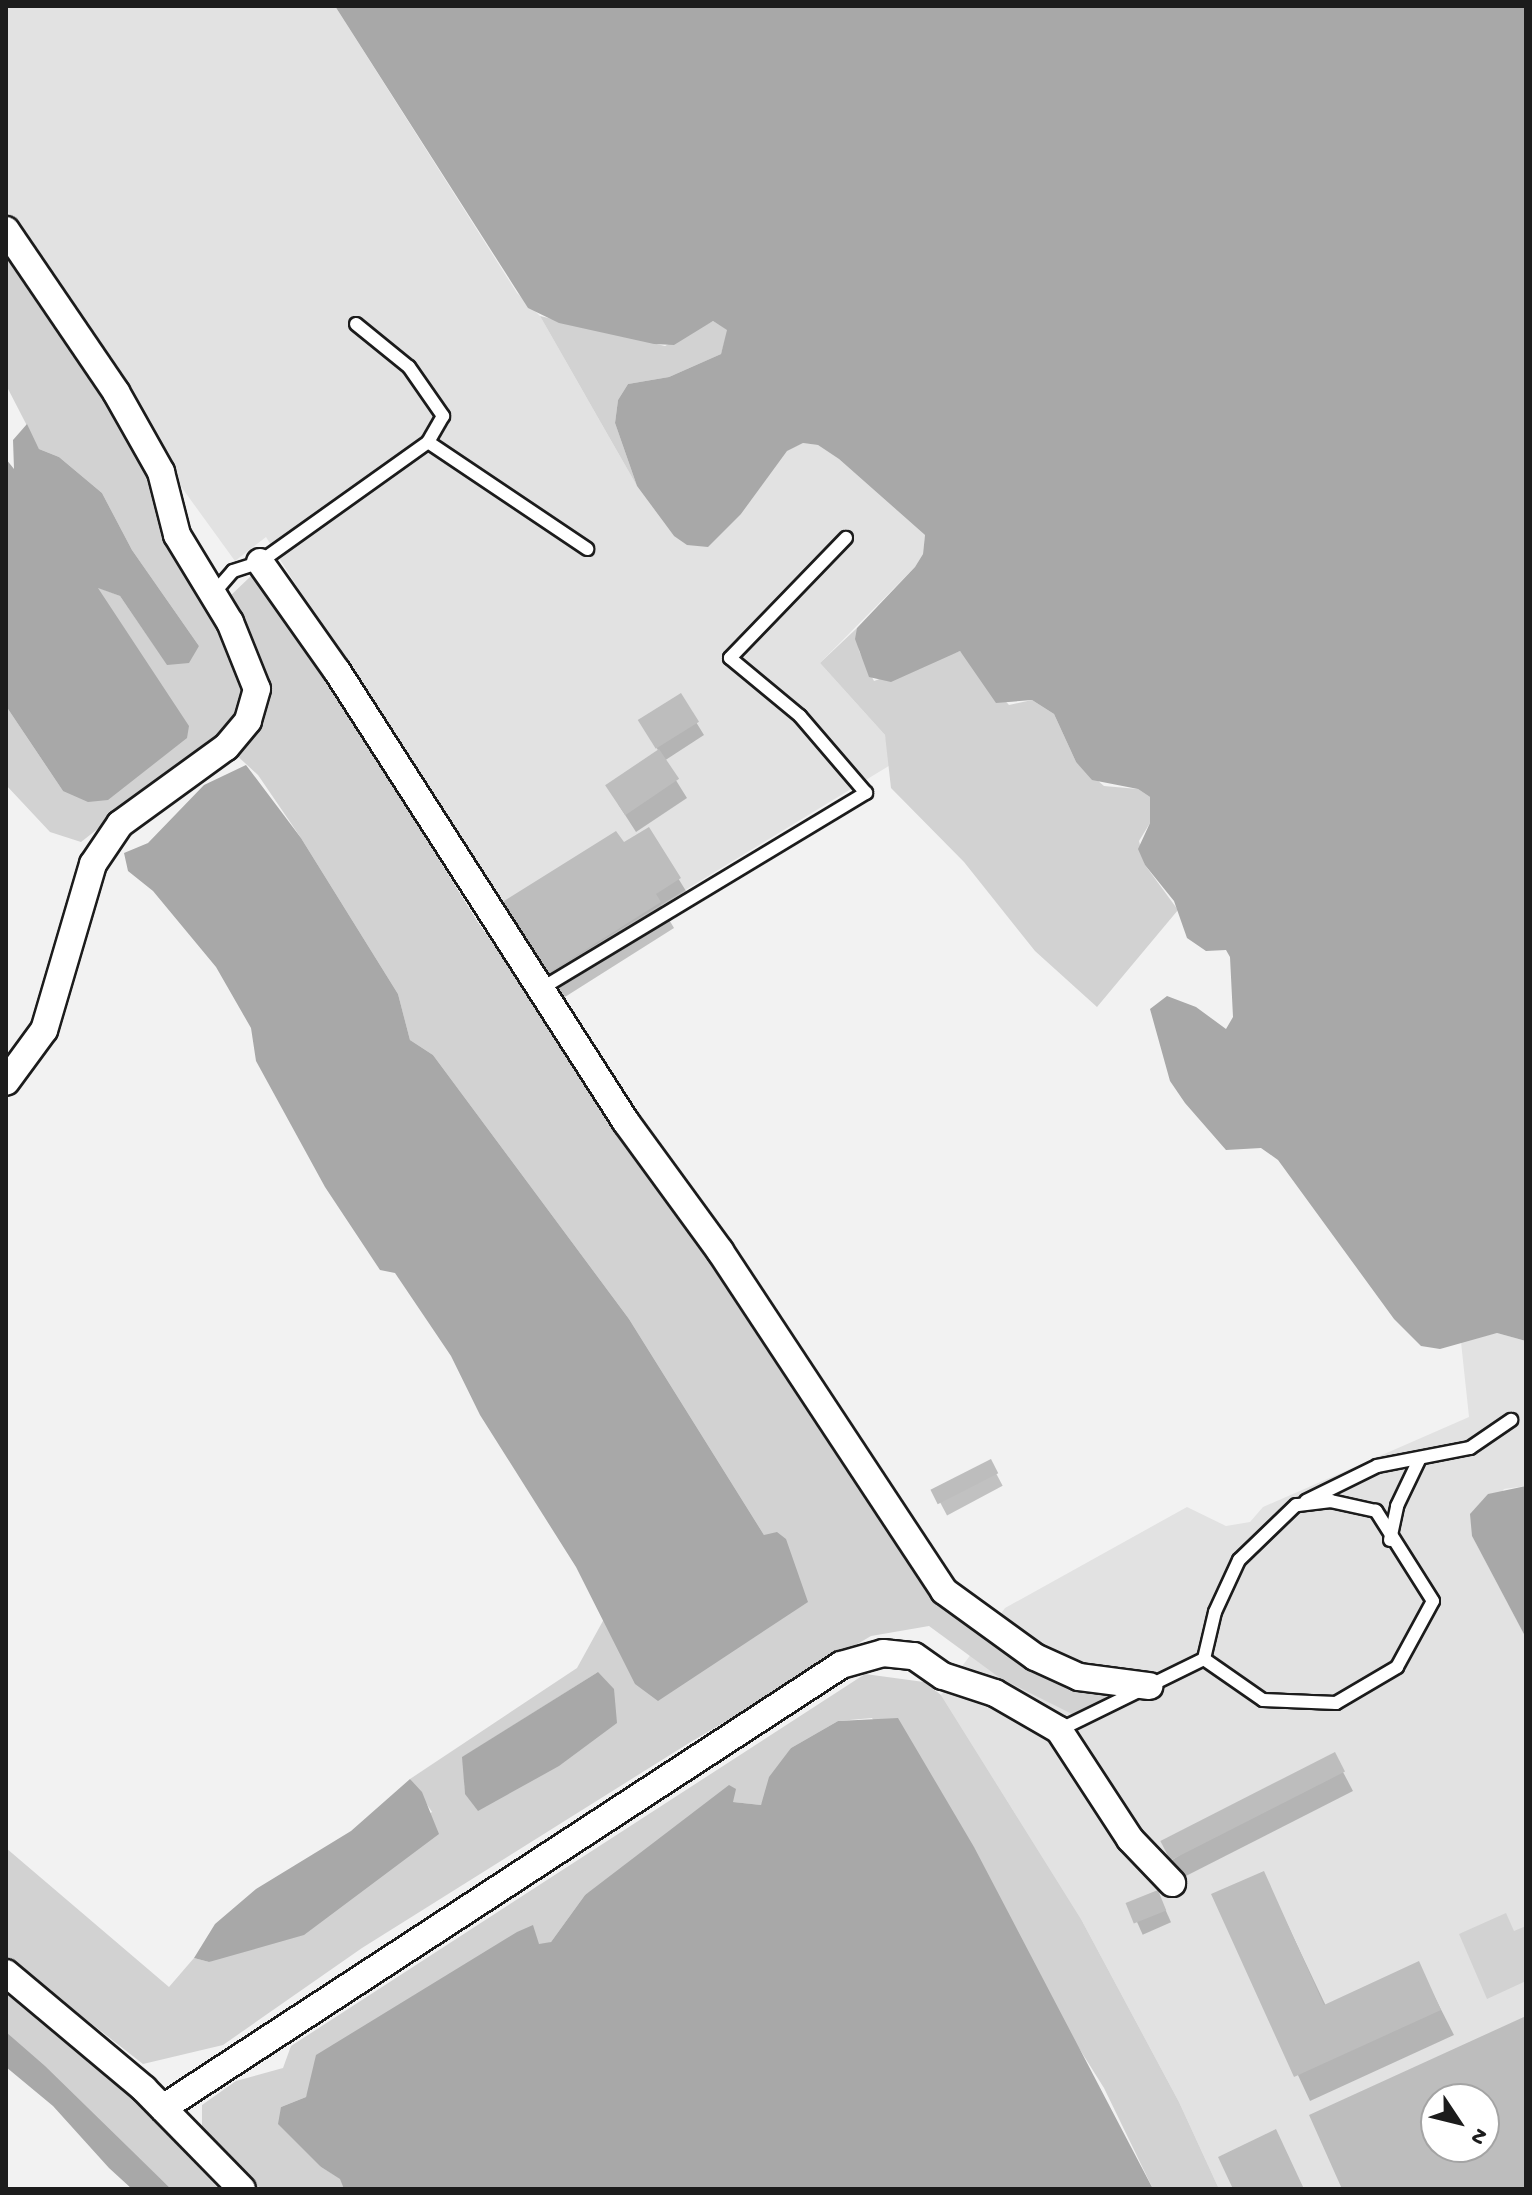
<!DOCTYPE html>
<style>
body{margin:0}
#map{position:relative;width:1532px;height:2195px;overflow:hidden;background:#f2f2f2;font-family:"Gochi Hand",sans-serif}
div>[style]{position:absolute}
.built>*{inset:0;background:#e2e2e2}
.green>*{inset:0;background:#d2d2d2}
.water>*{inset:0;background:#a8a8a8}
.shadow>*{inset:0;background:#0003;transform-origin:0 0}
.building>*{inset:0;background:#bdbdbd;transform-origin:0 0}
.roads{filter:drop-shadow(2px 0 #1c1c1c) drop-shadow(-2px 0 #1c1c1c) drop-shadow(0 2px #1c1c1c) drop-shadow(0 -2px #1c1c1c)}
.service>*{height:12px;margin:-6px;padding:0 6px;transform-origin:6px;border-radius:6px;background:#fff}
.minor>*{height:26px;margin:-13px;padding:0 13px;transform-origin:13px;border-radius:13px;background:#fff}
span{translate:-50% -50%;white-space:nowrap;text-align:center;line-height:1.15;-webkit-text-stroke:6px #fff;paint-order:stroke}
.frame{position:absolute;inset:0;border:8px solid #1c1c1c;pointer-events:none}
.north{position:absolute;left:1420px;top:2083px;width:80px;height:80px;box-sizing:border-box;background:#fff;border:2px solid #a4a4a4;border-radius:50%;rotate:125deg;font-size:22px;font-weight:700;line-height:32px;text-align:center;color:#1c1c1c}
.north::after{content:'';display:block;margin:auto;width:28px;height:36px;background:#1c1c1c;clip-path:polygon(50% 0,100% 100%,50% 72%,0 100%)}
</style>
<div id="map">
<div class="built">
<div style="clip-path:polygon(6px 6px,335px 6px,517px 293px,540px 316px,637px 486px,674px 536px,741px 514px,787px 450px,803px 443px,818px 445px,839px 459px,925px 535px,923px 554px,915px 567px,820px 663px,885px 735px,892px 764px,541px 978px,266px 537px,235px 561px,177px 481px,105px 357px,6px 209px)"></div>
<div style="clip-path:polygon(evenodd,1497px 1333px,1526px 1341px,1526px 1486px,1504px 1489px,1472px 1536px,1526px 1638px,1526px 2189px,1219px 2189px,1179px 2102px,1081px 1919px,941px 1695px,1005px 1608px,1187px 1507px,1226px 1526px,1250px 1522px,1263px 1507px,1469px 1417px,1461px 1342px,1497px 1333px,1436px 2099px,1484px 2099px,1484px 2147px,1436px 2147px,1436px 2099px)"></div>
</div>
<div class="green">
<div style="clip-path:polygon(6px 245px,136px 445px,161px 491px,166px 543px,230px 648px,246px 697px,234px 722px,81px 842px,50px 832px,6px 785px,6px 706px,63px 791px,97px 587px,120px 596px,167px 664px,199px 646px,132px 550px,102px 493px,59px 457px,39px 449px,6px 385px)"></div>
<div style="clip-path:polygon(540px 316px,665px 346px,713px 321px,728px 330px,721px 354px,669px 377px,628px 384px,618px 400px,615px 423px,637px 486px)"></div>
<div style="clip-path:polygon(evenodd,251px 576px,300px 635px,477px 921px,679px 1208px,926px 1582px,1008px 1647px,1087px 1692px,1122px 1688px,1128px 1693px,1072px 1714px,1000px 1678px,929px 1626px,871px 1636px,689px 1743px,362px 1948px,223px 2045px,143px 2064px,6px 1957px,6px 1848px,169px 1987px,194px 1958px,209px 1962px,432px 1812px,410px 1779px,577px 1668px,604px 1619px,619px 1649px,764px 1535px,629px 1319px,433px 1055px,410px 1040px,398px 994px,301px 838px,258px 775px,233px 752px,265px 713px,264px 673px,228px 598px,251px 576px,598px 1672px,465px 1794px,463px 1757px,598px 1672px)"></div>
<div style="clip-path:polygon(857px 628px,859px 651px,874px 681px,960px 651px,1009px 705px,1032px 700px,1054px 714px,1076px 762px,1104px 786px,1138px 789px,1150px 797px,1150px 823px,1139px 841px,1145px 865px,1178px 910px,1097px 1007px,1035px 951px,964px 862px,891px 788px,885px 735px,820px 663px)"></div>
<div style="clip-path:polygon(865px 1674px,924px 1682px,941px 1695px,1081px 1919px,1179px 2102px,1219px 2189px,1153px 2189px,1104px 2088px,872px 1718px,838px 1721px,791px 1748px,761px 1805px,733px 1802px,585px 1895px,551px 1942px,317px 2068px,306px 2097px,281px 2107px,321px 2167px,341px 2179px,344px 2189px,261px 2189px,202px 2128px,202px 2105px,236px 2081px,283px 2068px,291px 2046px)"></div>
<div style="clip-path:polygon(1506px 1913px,1514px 1931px,1526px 1926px,1526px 1981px,1487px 1999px,1459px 1934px)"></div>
<div style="clip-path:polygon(6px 1990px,108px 2073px,219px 2189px,171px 2189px,6px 2032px)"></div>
</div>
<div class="water">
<div style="clip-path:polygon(335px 6px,1526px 6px,1526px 1341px,1497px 1333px,1440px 1349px,1421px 1346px,1394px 1319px,1278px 1160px,1261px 1148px,1226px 1150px,1185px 1103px,1170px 1081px,1150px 1009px,1167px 996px,1196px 1007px,1226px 1029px,1233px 1017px,1230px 957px,1226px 950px,1206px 951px,1187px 938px,1174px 901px,1145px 865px,1138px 849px,1150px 823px,1150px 797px,1138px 789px,1092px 780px,1076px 762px,1054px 714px,1032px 700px,996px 703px,960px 651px,891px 682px,869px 677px,855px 639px,857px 628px,915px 567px,923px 554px,925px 535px,839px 459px,818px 445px,803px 443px,787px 451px,741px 514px,708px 547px,687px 545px,674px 536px,637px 486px,615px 423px,618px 400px,628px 384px,669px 377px,721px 354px,727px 330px,713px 321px,674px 345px,654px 344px,559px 323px,528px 308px)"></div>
<div style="clip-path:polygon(27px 424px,39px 449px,59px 457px,102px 493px,132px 550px,199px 646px,189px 663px,167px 665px,120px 596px,98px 588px,189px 726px,187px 738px,108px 800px,88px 802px,63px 791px,6px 706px,6px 459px,14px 469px,13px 440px)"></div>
<div style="clip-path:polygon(246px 765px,301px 838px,398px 994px,410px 1040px,433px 1055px,629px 1319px,764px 1535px,777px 1532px,786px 1539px,808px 1602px,658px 1701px,635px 1684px,576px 1567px,480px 1415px,451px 1356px,395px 1273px,380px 1270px,325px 1187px,256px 1061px,251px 1028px,216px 967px,153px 891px,128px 871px,124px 853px,148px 843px,204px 785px)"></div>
<div style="clip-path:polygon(1526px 1486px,1526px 1638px,1472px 1536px,1470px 1514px,1488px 1494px)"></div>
<div style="clip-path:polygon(598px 1672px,614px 1689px,617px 1723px,559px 1766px,478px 1811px,465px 1794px,462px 1757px)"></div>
<div style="clip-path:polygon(898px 1718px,974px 1847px,1153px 2189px,344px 2189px,340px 2179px,321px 2167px,278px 2124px,281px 2107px,306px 2097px,316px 2055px,517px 1932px,533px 1925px,539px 1944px,551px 1942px,585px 1895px,729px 1785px,736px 1789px,733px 1802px,761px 1805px,769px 1777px,791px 1748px,838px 1721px)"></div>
<div style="clip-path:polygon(410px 1779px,422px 1792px,439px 1834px,304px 1935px,209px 1962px,194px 1958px,215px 1924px,256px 1889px,351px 1831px)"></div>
<div style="clip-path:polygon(6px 2032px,45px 2066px,171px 2189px,132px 2189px,109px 2168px,53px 2106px,6px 2067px)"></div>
</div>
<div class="shadow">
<div style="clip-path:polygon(680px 696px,704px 735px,664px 761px,687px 798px,636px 832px,618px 804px,659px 752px,641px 721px)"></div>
<div style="clip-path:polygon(648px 829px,686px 891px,661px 906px,674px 928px,557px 1002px,513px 932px,628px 853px)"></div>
<div style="left:990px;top:1462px;width:27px;height:63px;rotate:62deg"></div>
<div style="clip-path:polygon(1334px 1755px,1353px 1791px,1182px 1878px,1172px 1860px)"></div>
<div style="clip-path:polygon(1263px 1873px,1326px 2006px,1418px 1964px,1454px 2035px,1310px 2101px,1214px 1895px)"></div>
<div style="left:1158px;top:1893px;width:32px;height:31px;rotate:66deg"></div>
</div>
<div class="building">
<div style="left:681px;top:693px;width:34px;height:51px;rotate:58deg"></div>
<div style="left:659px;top:749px;width:36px;height:65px;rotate:56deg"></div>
<div style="clip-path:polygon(649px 827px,681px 878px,656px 894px,661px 902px,541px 978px,496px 906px,616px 831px,624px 842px)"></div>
<div style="left:991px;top:1459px;width:16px;height:68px;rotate:63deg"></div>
<div style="left:1335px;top:1752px;width:22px;height:196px;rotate:63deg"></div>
<div style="clip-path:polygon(1264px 1871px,1324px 2005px,1419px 1961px,1441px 2010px,1294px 2077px,1211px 1894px)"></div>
<div style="left:1158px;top:1890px;width:22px;height:35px;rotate:68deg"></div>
<div style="clip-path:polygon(evenodd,1526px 2016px,1526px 2189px,1342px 2189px,1309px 2115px,1526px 2016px,1436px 2099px,1484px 2099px,1484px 2147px,1436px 2147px,1436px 2099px)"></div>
<div style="clip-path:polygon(1276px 2129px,1304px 2189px,1233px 2189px,1218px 2157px)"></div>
</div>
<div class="roads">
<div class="service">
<div style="left:356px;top:324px;width:68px;rotate:39.1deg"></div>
<div style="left:409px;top:367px;width:60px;rotate:55.2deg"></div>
<div style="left:443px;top:416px;width:30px;rotate:120deg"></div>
<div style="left:213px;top:594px;width:30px;rotate:-49deg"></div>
<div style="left:233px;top:571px;width:28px;rotate:-18deg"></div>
<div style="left:260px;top:562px;width:206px;rotate:-35.5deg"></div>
<div style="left:428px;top:442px;width:192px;rotate:33.9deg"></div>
<div style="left:539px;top:990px;width:382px;rotate:-31.1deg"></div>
<div style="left:866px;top:793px;width:101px;rotate:-130.6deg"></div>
<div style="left:800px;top:716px;width:91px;rotate:-140.4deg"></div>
<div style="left:730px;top:658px;width:167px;rotate:-46deg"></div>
<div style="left:1306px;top:1501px;width:79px;rotate:-26.2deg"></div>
<div style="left:1377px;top:1466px;width:95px;rotate:-11deg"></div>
<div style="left:1470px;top:1448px;width:50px;rotate:-34.3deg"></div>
<div style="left:1390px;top:1540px;width:35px;rotate:-78deg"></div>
<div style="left:1397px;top:1506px;width:53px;rotate:-64.4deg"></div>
<div style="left:1059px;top:1730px;width:161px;rotate:-26.1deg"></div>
<div style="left:1204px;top:1659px;width:72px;rotate:34.8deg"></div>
<div style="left:1263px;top:1700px;width:73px;rotate:2.4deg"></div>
<div style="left:1336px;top:1703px;width:71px;rotate:-30.5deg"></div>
<div style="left:1397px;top:1667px;width:75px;rotate:-61.4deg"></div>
<div style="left:1433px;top:1601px;width:107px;rotate:-122.3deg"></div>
<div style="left:1376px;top:1511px;width:46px;rotate:-167.5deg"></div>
<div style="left:1331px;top:1501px;width:35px;rotate:173deg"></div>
<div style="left:1296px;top:1505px;width:79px;rotate:136deg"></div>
<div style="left:1239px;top:1560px;width:57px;rotate:114.8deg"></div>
<div style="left:1215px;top:1612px;width:48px;rotate:103.2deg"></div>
</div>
<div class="minor">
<div style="left:6px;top:230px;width:196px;rotate:55.8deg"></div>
<div style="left:116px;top:392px;width:92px;rotate:60.6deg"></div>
<div style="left:161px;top:472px;width:65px;rotate:75.7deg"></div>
<div style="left:177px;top:535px;width:102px;rotate:58.7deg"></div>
<div style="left:230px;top:622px;width:72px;rotate:68.1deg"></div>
<div style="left:257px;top:689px;width:33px;rotate:106deg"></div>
<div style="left:248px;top:721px;width:34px;rotate:130deg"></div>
<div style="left:226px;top:747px;width:131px;rotate:144deg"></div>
<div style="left:120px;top:824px;width:48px;rotate:124deg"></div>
<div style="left:93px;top:864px;width:173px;rotate:106.4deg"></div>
<div style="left:44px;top:1030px;width:64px;rotate:126.2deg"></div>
<div style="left:260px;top:562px;width:133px;rotate:54.8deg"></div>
<div style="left:337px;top:671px;width:536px;rotate:57.35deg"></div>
<div style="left:626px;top:1122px;width:160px;rotate:53.9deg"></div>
<div style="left:720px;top:1251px;width:407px;rotate:56.6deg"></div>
<div style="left:944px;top:1591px;width:112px;rotate:36deg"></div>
<div style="left:1035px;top:1657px;width:48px;rotate:24.4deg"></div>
<div style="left:1079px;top:1677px;width:71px;rotate:7.3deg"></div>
<div style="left:6px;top:1973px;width:180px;rotate:40deg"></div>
<div style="left:144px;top:2089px;width:140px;rotate:45.6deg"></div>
<div style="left:163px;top:2108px;width:810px;rotate:-33.16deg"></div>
<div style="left:841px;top:1665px;width:44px;rotate:-15.9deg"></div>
<div style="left:883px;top:1653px;width:31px;rotate:6deg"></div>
<div style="left:914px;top:1656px;width:35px;rotate:35deg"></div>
<div style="left:943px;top:1676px;width:55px;rotate:18.1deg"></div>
<div style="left:995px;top:1693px;width:74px;rotate:30deg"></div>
<div style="left:1059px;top:1730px;width:130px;rotate:56.9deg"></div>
<div style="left:1130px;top:1839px;width:61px;rotate:46.3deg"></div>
</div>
</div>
<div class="frame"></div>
<div class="north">N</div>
</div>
